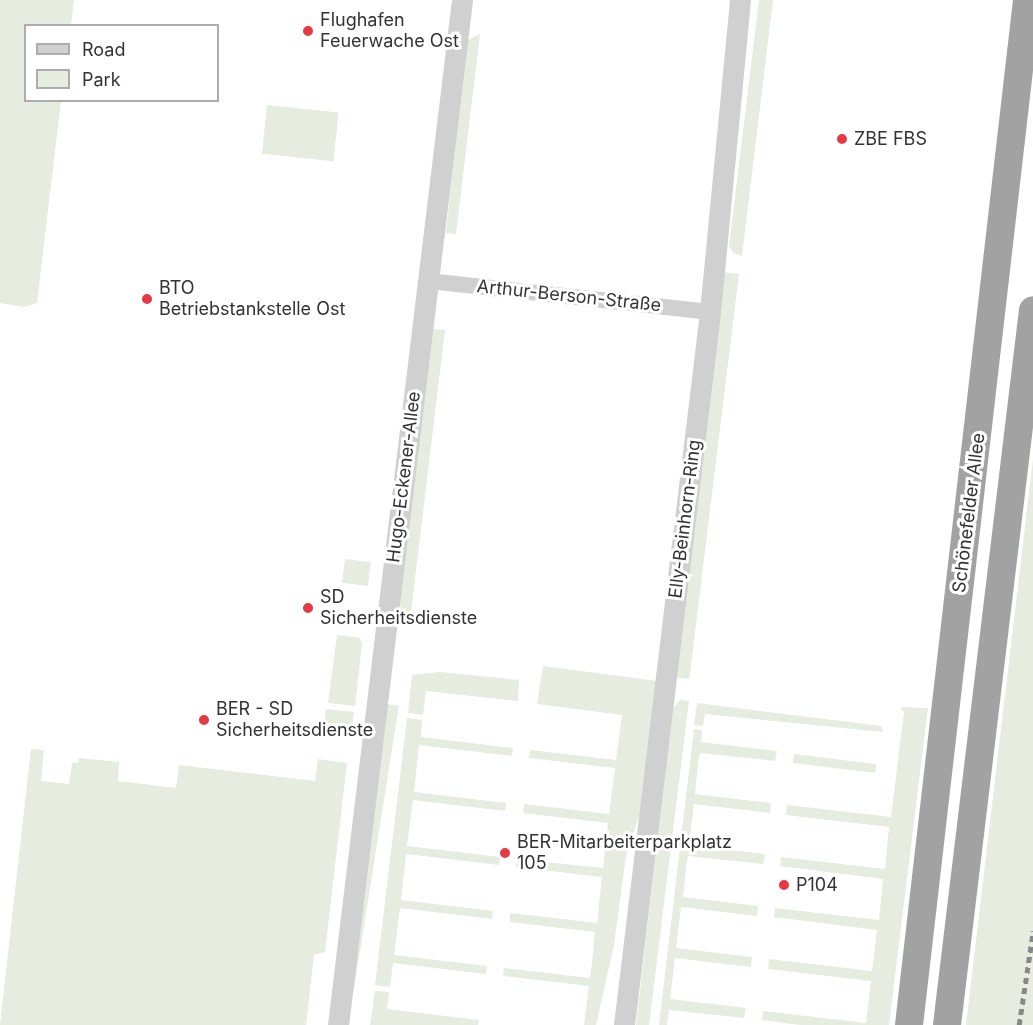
<!DOCTYPE html>
<meta charset="utf-8">
<style>
body{margin:0}
#map{position:relative;width:1033px;height:1025px;overflow:hidden;background:#fff;font-family:Inter,sans-serif}
div>[style]{position:absolute}
.green>*{inset:0;background:#e6ecdf;transform-origin:0 0}
.minor>*{height:16px;margin:-8px;padding:0 8px;transform-origin:8px;border-radius:8px;background:#d0d0d0}
.tertiary>*{height:21px;margin:-10.5px;padding:0 10.5px;transform-origin:10.5px;border-radius:10.5px;background:#d0d0d0}
.trunk>*{height:28px;margin:-14px;padding:0 14px;transform-origin:14px;border-radius:14px;background:#a2a2a2}
.rail>*{height:4.5px;margin-top:-2.25px;transform-origin:0;background:repeating-linear-gradient(90deg,#888 0 6px,transparent 0 10.5px)}
.dots>*{width:16px;height:16px;translate:-50% -50%;box-sizing:border-box;border:3px solid #fff;border-radius:50%}
span{translate:-50% -50%;white-space:nowrap;text-align:center;line-height:1.15;-webkit-text-stroke:6px #fff;paint-order:stroke}
.poi-label{font-size:18px;color:#333}
.left{translate:0 -50%;text-align:left}
.street-label{font-size:18px;color:#333}
.legend{position:absolute;left:24px;top:24px;width:195px;height:78px;box-sizing:border-box;background:#fff;border:2px solid #adadad;margin:0;padding:8px 10px;list-style:none;font-size:18px;color:#333}
.legend li{display:flex;align-items:center;gap:12px;height:30px}
.legend b{width:30px;border:2px solid #adadad}
</style>
<div id="map">
<div class="green">
<div style="clip-path:polygon(0 0,74px 0,71px 25px,26px 26px,26px 100px,61px 101px,37px 303px,24px 307px,0 303px)"></div>
<div style="clip-path:polygon(759px 0,773px 0,742px 256px,733px 253px,729px 246px)"></div>
<div style="clip-path:polygon(480px 34px,456px 234px,446px 233px,466px 41px)"></div>
<div style="left:267px;top:105px;width:72px;height:49px;rotate:6deg"></div>
<div style="left:739px;top:274px;width:408px;height:19px;rotate:97deg"></div>
<div style="clip-path:polygon(432px 329px,445px 330px,411px 612px,401px 610px,399px 603px)"></div>
<div style="clip-path:polygon(1033px 459px,1033px 1025px,966px 1025px)"></div>
<div style="left:345px;top:559px;width:26px;height:24px;rotate:7deg"></div>
<div style="clip-path:polygon(337px 635px,360px 638px,362px 644px,355px 706px,328px 703px)"></div>
<div style="clip-path:polygon(543px 666px,657px 681px,642px 807px,626px 856px,614px 945px,596px 1025px,584px 1025px,589px 986px,503px 976px,504px 968px,590px 978px,592px 963px,595px 932px,510px 922px,510px 913px,597px 923px,602px 877px,516px 867px,517px 859px,603px 868px,608px 823px,523px 813px,524px 804px,609px 814px,615px 768px,529px 758px,530px 750px,616px 760px,622px 715px,537px 704px)"></div>
<div style="clip-path:polygon(440px 672px,519px 680px,518px 701px,426px 691px,423px 715px,408px 713px,412px 675px)"></div>
<div style="clip-path:polygon(680px 700px,689px 701px,649px 1025px,636px 1025px,673px 708px)"></div>
<div style="clip-path:polygon(697px 703px,881px 726px,883px 732px,705px 714px,703px 726px,694px 725px)"></div>
<div style="left:387px;top:704px;width:12px;height:290px;rotate:9deg"></div>
<div style="clip-path:polygon(900px 707px,928px 708px,889px 1025px,800px 1025px,762px 1020px,763px 1011px,866px 1023px,871px 981px,768px 969px,769px 959px,872px 971px,877px 930px,774px 917px,775px 908px,879px 920px,883px 879px,780px 866px,781px 857px,885px 869px,889px 827px,786px 815px,787px 805px,891px 817px,904px 712px)"></div>
<div style="left:326px;top:709px;width:28px;height:20px;rotate:6deg"></div>
<div style="clip-path:polygon(407px 718px,422px 720px,421px 737px,513px 748px,512px 756px,419px 745px,414px 792px,506px 803px,505px 811px,413px 800px,407px 846px,500px 857px,499px 865px,406px 854px,401px 900px,493px 911px,492px 919px,400px 908px,394px 955px,487px 966px,486px 974px,393px 963px,390px 987px,375px 985px)"></div>
<div style="clip-path:polygon(694px 729px,702px 730px,701px 742px,777px 751px,775px 761px,700px 753px,698px 765px,695px 794px,771px 803px,770px 813px,694px 804px,689px 845px,765px 854px,763px 864px,688px 856px,686px 868px,683px 897px,758px 906px,757px 916px,681px 907px,676px 948px,752px 957px,751px 967px,675px 958px,670px 999px,746px 1008px,744px 1018px,669px 1010px,667px 1025px,659px 1025px)"></div>
<div style="clip-path:polygon(31px 749px,44px 750px,41px 781px,69px 784px,72px 763px,78px 763px,79px 758px,119px 762px,118px 781px,176px 788px,179px 765px,315px 781px,318px 759px,347px 763px,325px 952px,314px 955px,306px 1025px,0 1025px)"></div>
<div style="left:794px;top:754px;width:83px;height:9px;rotate:7deg"></div>
<div style="clip-path:polygon(375px 991px,389px 992px,387px 1009px,479px 1020px,478px 1025px,370px 1025px)"></div>
</div>
<div class="minor">
<div style="left:429px;top:281px;width:283px;rotate:6.3deg"></div>
</div>
<div class="tertiary">
<div style="left:338px;top:1025px;width:1032px;rotate:-83.1deg"></div>
<div style="left:624px;top:1025px;width:718px;rotate:-83.12deg"></div>
<div style="left:710px;top:312px;width:313px;rotate:-84.5deg"></div>
</div>
<div class="trunk">
<div style="left:909px;top:1025px;width:1032px;rotate:-83.43deg"></div>
<div style="left:947px;top:1025px;width:720px;rotate:-83.14deg"></div>
</div>
<div class="rail">
<div style="left:1019px;top:1025px;width:95px;rotate:-81.5deg"></div>
</div>
<div class="dots">
<div style="left:308px;top:31px;background:#e63946"></div>
<div style="left:842px;top:139px;background:#e63946"></div>
<div style="left:147px;top:299px;background:#e63946"></div>
<div style="left:308px;top:608px;background:#e63946"></div>
<div style="left:204px;top:720px;background:#e63946"></div>
<div style="left:505px;top:853px;background:#e63946"></div>
<div style="left:784px;top:885px;background:#e63946"></div>
</div>
<div class="poi-label">
<span class="left" style="left:320px;top:31px">Flughafen<br>Feuerwache Ost</span>
<span class="left" style="left:854px;top:139px">ZBE FBS</span>
<span class="left" style="left:159px;top:299px">BTO<br>Betriebstankstelle Ost</span>
<span class="left" style="left:320px;top:608px">SD<br>Sicherheitsdienste</span>
<span class="left" style="left:216px;top:720px">BER - SD<br>Sicherheitsdienste</span>
<span class="left" style="left:517px;top:853px">BER-Mitarbeiterparkplatz<br>105</span>
<span class="left" style="left:796px;top:885px">P104</span>
</div>
<div class="street-label">
<span style="left:569px;top:296px;rotate:6deg">Arthur-Berson-Straße</span>
<span style="left:404px;top:477px;rotate:-83deg">Hugo-Eckener-Allee</span>
<span style="left:969px;top:513px;rotate:-83deg">Schönefelder Allee</span>
<span style="left:685px;top:519px;rotate:-83deg">Elly-Beinhorn-Ring</span>
</div>
<ul class="legend">
<li><b style="height:8px;background:#d0d0d0"></b>Road</li>
<li><b style="height:16px;background:#e6ecdf"></b>Park</li>
</ul>
</div>
